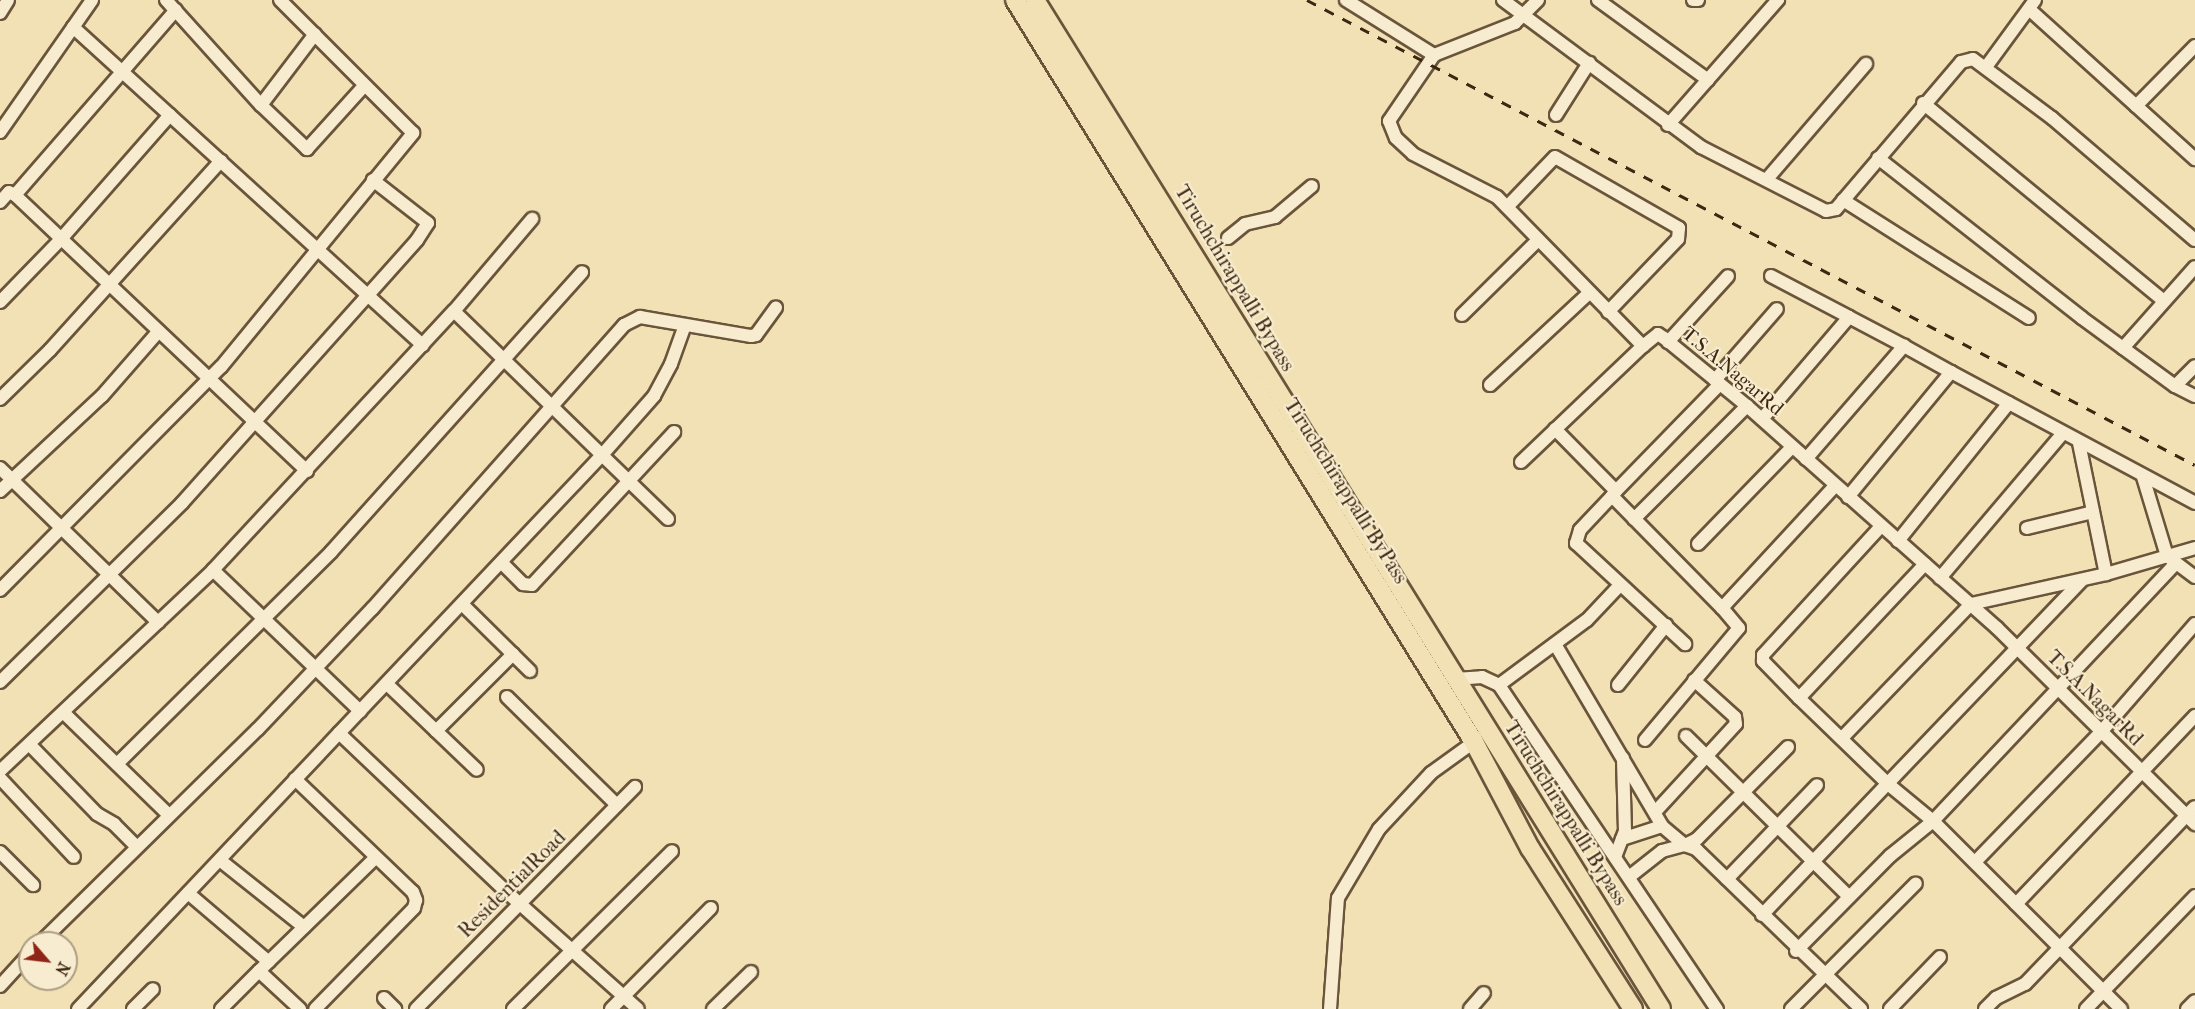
<!DOCTYPE html>
<style>
body{margin:0}
#map{position:relative;width:2195px;height:1009px;overflow:hidden;background:#f2e1b5;font-family:"IM FELL French Canon",serif}
div>[style]{position:absolute}
.roads{filter:drop-shadow(2px 0 #6a553b) drop-shadow(-2px 0 #6a553b) drop-shadow(0 2px #6a553b) drop-shadow(0 -2px #6a553b)}
.minor>*{height:12px;margin:-6px;padding:0 6px;transform-origin:6px;border-radius:6px;background:#f7eccf}
.highway>*{height:18px;margin:-9px;padding:0 9px;transform-origin:9px;border-radius:9px;background:#f2e1b5}
.rail>*{height:3px;margin-top:-1.5px;transform-origin:0;background:repeating-linear-gradient(90deg,#3d2612 0 10px,transparent 0 20px)}
span{translate:-50% -50%;white-space:nowrap;text-align:center;line-height:1.15;-webkit-text-stroke:4.5px #f7eccf;paint-order:stroke}
.street-label{font-size:20px;color:#3d2612}
.north{position:absolute;left:18px;top:931px;width:60px;height:60px;box-sizing:border-box;background:#f7eccf;border:2px solid #ad9d83;border-radius:50%;rotate:118deg;font-size:16px;font-weight:700;line-height:24px;text-align:center;color:#3d2612}
.north::after{content:'';display:block;margin:auto;width:21px;height:27px;background:#8f2418;clip-path:polygon(50% 0,100% 100%,50% 72%,0 100%)}
</style>
<div id="map">
<div class="roads">
<div class="minor">
<div style="left:166px;top:0;width:142px;rotate:47.9deg"></div>
<div style="left:261px;top:105px;width:64px;rotate:43.7deg"></div>
<div style="left:307px;top:149px;width:85px;rotate:-47.9deg"></div>
<div style="left:1346px;top:0;width:104px;rotate:32deg"></div>
<div style="left:1503px;top:0;width:247px;rotate:36.6deg"></div>
<div style="left:1701px;top:147px;width:140px;rotate:27.1deg"></div>
<div style="left:1826px;top:211px;width:10px;rotate:-11deg"></div>
<div style="left:1836px;top:209px;width:193px;rotate:-49.6deg"></div>
<div style="left:1961px;top:62px;width:12px;rotate:-14deg"></div>
<div style="left:1973px;top:59px;width:99px;rotate:36.8deg"></div>
<div style="left:2052px;top:118px;width:188px;rotate:40.5deg"></div>
<div style="left:1538px;top:0;width:33px;rotate:135deg"></div>
<div style="left:1515px;top:23px;width:87px;rotate:158.4deg"></div>
<div style="left:1434px;top:55px;width:80px;rotate:124.3deg"></div>
<div style="left:1389px;top:121px;width:18px;rotate:68deg"></div>
<div style="left:1396px;top:138px;width:23px;rotate:43deg"></div>
<div style="left:1413px;top:154px;width:94px;rotate:27.1deg"></div>
<div style="left:1497px;top:197px;width:209px;rotate:45.6deg"></div>
<div style="left:1643px;top:346px;width:19px;rotate:-39deg"></div>
<div style="left:1658px;top:334px;width:7px;rotate:34deg"></div>
<div style="left:1664px;top:338px;width:107px;rotate:39.3deg"></div>
<div style="left:1747px;top:406px;width:334px;rotate:41.6deg"></div>
<div style="left:1997px;top:628px;width:279px;rotate:44.7deg"></div>
<div style="left:1598px;top:0;width:136px;rotate:36deg"></div>
<div style="left:1693px;top:0;width:5px"></div>
<div style="left:2029px;top:9px;width:224px;rotate:42.1deg"></div>
<div style="left:0;top:13px;width:15px;rotate:-58deg"></div>
<div style="left:73px;top:27px;width:473px;rotate:42.3deg"></div>
<div style="left:1986px;top:67px;width:83px;rotate:-53.8deg"></div>
<div style="left:1923px;top:103px;width:312px;rotate:39.4deg"></div>
<div style="left:261px;top:105px;width:89px;rotate:-52.7deg"></div>
<div style="left:2136px;top:106px;width:84px;rotate:-45.5deg"></div>
<div style="left:1556px;top:115px;width:62px;rotate:-57.6deg"></div>
<div style="left:1668px;top:125px;width:167px;rotate:-48.7deg"></div>
<div style="left:0;top:132px;width:161px;rotate:-55.1deg"></div>
<div style="left:1878px;top:158px;width:259px;rotate:38.1deg"></div>
<div style="left:2082px;top:318px;width:115px;rotate:36.2deg"></div>
<div style="left:2175px;top:386px;width:22px;rotate:27deg"></div>
<div style="left:1767px;top:179px;width:152px;rotate:-49.3deg"></div>
<div style="left:15px;top:195px;width:245px;rotate:-49deg"></div>
<div style="left:1843px;top:200px;width:220px;rotate:32.4deg"></div>
<div style="left:0;top:202px;width:13px;rotate:-48deg"></div>
<div style="left:9px;top:192px;width:7px;rotate:27deg"></div>
<div style="left:15px;top:195px;width:402px;rotate:43.4deg"></div>
<div style="left:1507px;top:207px;width:69px;rotate:-46.2deg"></div>
<div style="left:1555px;top:157px;width:143px;rotate:29.8deg"></div>
<div style="left:1679px;top:228px;width:11px;rotate:95deg"></div>
<div style="left:1678px;top:239px;width:101px;rotate:133.8deg"></div>
<div style="left:1228px;top:238px;width:22px;rotate:-39deg"></div>
<div style="left:1245px;top:224px;width:31px;rotate:-13deg"></div>
<div style="left:1275px;top:217px;width:48px;rotate:-40deg"></div>
<div style="left:1771px;top:276px;width:88px;rotate:27.7deg"></div>
<div style="left:0;top:302px;width:88px;rotate:-45.9deg"></div>
<div style="left:61px;top:239px;width:165px;rotate:-48.7deg"></div>
<div style="left:1462px;top:315px;width:107px;rotate:-44.6deg"></div>
<div style="left:1668px;top:342px;width:89px;rotate:-47.7deg"></div>
<div style="left:2123px;top:348px;width:108px;rotate:-48.4deg"></div>
<div style="left:1715px;top:380px;width:94px;rotate:-48.9deg"></div>
<div style="left:1490px;top:385px;width:135px;rotate:-42.9deg"></div>
<div style="left:2175px;top:386px;width:28px;rotate:-45deg"></div>
<div style="left:0;top:399px;width:70px;rotate:-44.4deg"></div>
<div style="left:50px;top:350px;width:255px;rotate:-47.9deg"></div>
<div style="left:1762px;top:419px;width:134px;rotate:-49.5deg"></div>
<div style="left:1849px;top:317px;width:62px;rotate:27.8deg"></div>
<div style="left:1555px;top:429px;width:87px;rotate:45.5deg"></div>
<div style="left:1616px;top:491px;width:6px;rotate:129deg"></div>
<div style="left:1612px;top:496px;width:157px;rotate:45.5deg"></div>
<div style="left:1722px;top:608px;width:166px;rotate:-47.2deg"></div>
<div style="left:2079px;top:443px;width:134px;rotate:78.4deg"></div>
<div style="left:1806px;top:459px;width:150px;rotate:-49.1deg"></div>
<div style="left:1904px;top:346px;width:54px;rotate:29deg"></div>
<div style="left:1521px;top:462px;width:168px;rotate:-43.6deg"></div>
<div style="left:0;top:468px;width:221px;rotate:44.3deg"></div>
<div style="left:2143px;top:477px;width:83px;rotate:73.1deg"></div>
<div style="left:2167px;top:556px;width:35px;rotate:37deg"></div>
<div style="left:0;top:491px;width:139px;rotate:-43deg"></div>
<div style="left:102px;top:396px;width:86px;rotate:-48.8deg"></div>
<div style="left:1616px;top:491px;width:149px;rotate:-45.8deg"></div>
<div style="left:1612px;top:496px;width:47px;rotate:133.3deg"></div>
<div style="left:1580px;top:530px;width:14px;rotate:107deg"></div>
<div style="left:1576px;top:543px;width:149px;rotate:42.8deg"></div>
<div style="left:1848px;top:497px;width:162px;rotate:-50.5deg"></div>
<div style="left:1951px;top:372px;width:277px;rotate:28.2deg"></div>
<div style="left:668px;top:519px;width:92px;rotate:-135.9deg"></div>
<div style="left:602px;top:455px;width:79px;rotate:-48.6deg"></div>
<div style="left:654px;top:396px;width:36px;rotate:-62deg"></div>
<div style="left:671px;top:364px;width:41px;rotate:-70.3deg"></div>
<div style="left:1634px;top:519px;width:160px;rotate:-45deg"></div>
<div style="left:2027px;top:528px;width:68px;rotate:-13.6deg"></div>
<div style="left:1898px;top:541px;width:177px;rotate:-51.2deg"></div>
<div style="left:1698px;top:544px;width:135px;rotate:-45.9deg"></div>
<div style="left:502px;top:563px;width:30px;rotate:45deg"></div>
<div style="left:523px;top:584px;width:9px;rotate:6deg"></div>
<div style="left:532px;top:585px;width:209px;rotate:-47.1deg"></div>
<div style="left:1925px;top:564px;width:184px;rotate:133.2deg"></div>
<div style="left:1799px;top:698px;width:124px;rotate:44deg"></div>
<div style="left:1888px;top:784px;width:58px;rotate:39.4deg"></div>
<div style="left:1933px;top:821px;width:266px;rotate:45deg"></div>
<div style="left:213px;top:570px;width:204px;rotate:43.8deg"></div>
<div style="left:1940px;top:578px;width:189px;rotate:-49.7deg"></div>
<div style="left:0;top:590px;width:314px;rotate:-45.3deg"></div>
<div style="left:221px;top:367px;width:303px;rotate:-50.6deg"></div>
<div style="left:413px;top:133px;width:188px;rotate:-135deg"></div>
<div style="left:463px;top:605px;width:94px;rotate:44.6deg"></div>
<div style="left:1555px;top:644px;width:211px;rotate:59.5deg"></div>
<div style="left:1662px;top:826px;width:30px;rotate:40deg"></div>
<div style="left:1455px;top:679px;width:27px;rotate:-4deg"></div>
<div style="left:1482px;top:677px;width:19px;rotate:25deg"></div>
<div style="left:1499px;top:685px;width:391px;rotate:56.1deg"></div>
<div style="left:0;top:682px;width:255px;rotate:-44.5deg"></div>
<div style="left:182px;top:503px;width:353px;rotate:-48.2deg"></div>
<div style="left:417px;top:240px;width:20px;rotate:-57deg"></div>
<div style="left:428px;top:223px;width:70px;rotate:-142deg"></div>
<div style="left:387px;top:684px;width:124px;rotate:43.7deg"></div>
<div style="left:1499px;top:685px;width:109px;rotate:-36.5deg"></div>
<div style="left:1587px;top:620px;width:48px;rotate:-46.7deg"></div>
<div style="left:1618px;top:685px;width:77px;rotate:-51.3deg"></div>
<div style="left:507px;top:697px;width:154px;rotate:44.5deg"></div>
<div style="left:1799px;top:698px;width:52px;rotate:-134.2deg"></div>
<div style="left:1763px;top:661px;width:6px;rotate:-90deg"></div>
<div style="left:1763px;top:655px;width:175px;rotate:-47.5deg"></div>
<div style="left:65px;top:714px;width:144px;rotate:44.2deg"></div>
<div style="left:436px;top:731px;width:109px;rotate:-45deg"></div>
<div style="left:339px;top:733px;width:236px;rotate:43.5deg"></div>
<div style="left:510px;top:895px;width:171px;rotate:41.7deg"></div>
<div style="left:1686px;top:736px;width:229px;rotate:44.6deg"></div>
<div style="left:1842px;top:738px;width:186px;rotate:-46.1deg"></div>
<div style="left:1971px;top:604px;width:138px;rotate:-12.5deg"></div>
<div style="left:2106px;top:574px;width:93px;rotate:-16.3deg"></div>
<div style="left:1645px;top:740px;width:146px;rotate:-50deg"></div>
<div style="left:1739px;top:628px;width:26px;rotate:-130deg"></div>
<div style="left:30px;top:745px;width:96px;rotate:45.8deg"></div>
<div style="left:97px;top:814px;width:20px;rotate:30deg"></div>
<div style="left:114px;top:824px;width:31px;rotate:45deg"></div>
<div style="left:1788px;top:747px;width:129px;rotate:134.7deg"></div>
<div style="left:1697px;top:839px;width:13px;rotate:153deg"></div>
<div style="left:1685px;top:845px;width:12px;rotate:20deg"></div>
<div style="left:1696px;top:849px;width:230px;rotate:44.1deg"></div>
<div style="left:117px;top:764px;width:301px;rotate:-44.7deg"></div>
<div style="left:331px;top:552px;width:376px;rotate:-48.1deg"></div>
<div style="left:0;top:771px;width:293px;rotate:-43.3deg"></div>
<div style="left:213px;top:570px;width:354px;rotate:-47.1deg"></div>
<div style="left:454px;top:311px;width:121px;rotate:-49.7deg"></div>
<div style="left:0;top:778px;width:108px;rotate:46.9deg"></div>
<div style="left:295px;top:779px;width:163px;rotate:43.8deg"></div>
<div style="left:413px;top:892px;width:9px;rotate:69deg"></div>
<div style="left:416px;top:900px;width:8px;rotate:104deg"></div>
<div style="left:414px;top:908px;width:141px;rotate:134.4deg"></div>
<div style="left:1656px;top:811px;width:118px;rotate:-47.4deg"></div>
<div style="left:1736px;top:724px;width:7px;rotate:-98deg"></div>
<div style="left:1735px;top:717px;width:55px;rotate:-137.9deg"></div>
<div style="left:1622px;top:839px;width:42px;rotate:-18deg"></div>
<div style="left:0;top:852px;width:47px;rotate:45deg"></div>
<div style="left:1615px;top:857px;width:28px;rotate:-69deg"></div>
<div style="left:1625px;top:831px;width:73px;rotate:-91.6deg"></div>
<div style="left:221px;top:861px;width:106px;rotate:38.5deg"></div>
<div style="left:1975px;top:862px;width:181px;rotate:-45.9deg"></div>
<div style="left:2101px;top:732px;width:143px;rotate:-49deg"></div>
<div style="left:1629px;top:877px;width:42px;rotate:-38.2deg"></div>
<div style="left:1662px;top:851px;width:24px;rotate:-15deg"></div>
<div style="left:1727px;top:879px;width:130px;rotate:-46.2deg"></div>
<div style="left:188px;top:893px;width:106px;rotate:40.4deg"></div>
<div style="left:2016px;top:904px;width:260px;rotate:-46.4deg"></div>
<div style="left:1762px;top:915px;width:463px;rotate:-46.3deg"></div>
<div style="left:40px;top:943px;width:305px;rotate:-44.5deg"></div>
<div style="left:258px;top:729px;width:166px;rotate:-46.5deg"></div>
<div style="left:372px;top:609px;width:380px;rotate:-48.4deg"></div>
<div style="left:624px;top:325px;width:18px;rotate:-27deg"></div>
<div style="left:640px;top:317px;width:113px;rotate:9.7deg"></div>
<div style="left:751px;top:336px;width:5px;rotate:-11deg"></div>
<div style="left:756px;top:335px;width:34px;rotate:-54deg"></div>
<div style="left:1796px;top:951px;width:134px;rotate:-45.3deg"></div>
<div style="left:1890px;top:856px;width:55px;rotate:-39.1deg"></div>
<div style="left:1933px;top:821px;width:354px;rotate:-46.7deg"></div>
<div style="left:259px;top:971px;width:162px;rotate:-44.2deg"></div>
<div style="left:0;top:986px;width:45px;rotate:-47.7deg"></div>
<div style="left:384px;top:998px;width:16px;rotate:45deg"></div>
<div style="left:78px;top:1009px;width:763px;rotate:-46.59deg"></div>
<div style="left:602px;top:455px;width:206px;rotate:-135.8deg"></div>
<div style="left:133px;top:1009px;width:28px;rotate:-45deg"></div>
<div style="left:221px;top:1009px;width:54px;rotate:-45deg"></div>
<div style="left:259px;top:971px;width:56px;rotate:42.8deg"></div>
<div style="left:416px;top:1009px;width:312px;rotate:-45.4deg"></div>
<div style="left:513px;top:1009px;width:224px;rotate:-44.8deg"></div>
<div style="left:611px;top:1009px;width:142px;rotate:-45.3deg"></div>
<div style="left:713px;top:1009px;width:53px;rotate:-44.2deg"></div>
<div style="left:1330px;top:1009px;width:111px;rotate:-85.9deg"></div>
<div style="left:1338px;top:898px;width:80px;rotate:-59.3deg"></div>
<div style="left:1379px;top:829px;width:76px;rotate:-47.1deg"></div>
<div style="left:1431px;top:773px;width:53px;rotate:-35.8deg"></div>
<div style="left:1474px;top:742px;width:5px;rotate:-79deg"></div>
<div style="left:1470px;top:1009px;width:21px;rotate:-49deg"></div>
<div style="left:1791px;top:1009px;width:177px;rotate:-45.2deg"></div>
<div style="left:1890px;top:1009px;width:72px;rotate:-46.1deg"></div>
<div style="left:1985px;top:1009px;width:16px;rotate:-45deg"></div>
<div style="left:1996px;top:998px;width:32px;rotate:-26deg"></div>
<div style="left:2025px;top:984px;width:245px;rotate:-46.2deg"></div>
<div style="left:2086px;top:1009px;width:157px;rotate:-46deg"></div>
<div style="left:2187px;top:1009px;width:11px;rotate:-45deg"></div>
</div>
<div class="highway">
<div style="left:1015px;top:0;width:872px;rotate:58.26deg"></div>
<div style="left:1474px;top:742px;width:120px;rotate:62.2deg"></div>
<div style="left:1530px;top:848px;width:191px;rotate:57.4deg"></div>
<div style="left:1035px;top:0;width:1187px;rotate:58.18deg"></div>
</div>
</div>
<div class="rail">
<div style="left:1307px;top:0;width:1002px;rotate:27.64deg"></div>
</div>
<div class="street-label">
<span style="left:1235px;top:278px;rotate:59deg">Tiruchchirappalli Bypass</span>
<span style="left:1733px;top:371px;rotate:40deg">T.S.A.NagarRd</span>
<span style="left:1346px;top:491px;rotate:58deg">Tiruchchirappalli ByPass</span>
<span style="left:2095px;top:698px;rotate:45deg">T.S.A.NagarRd</span>
<span style="left:1566px;top:813px;rotate:58deg">Tiruchchirappalli Bypass</span>
<span style="left:512px;top:884px;rotate:-45deg">ResidentialRoad</span>
</div>
<div class="north">N</div>
</div>
